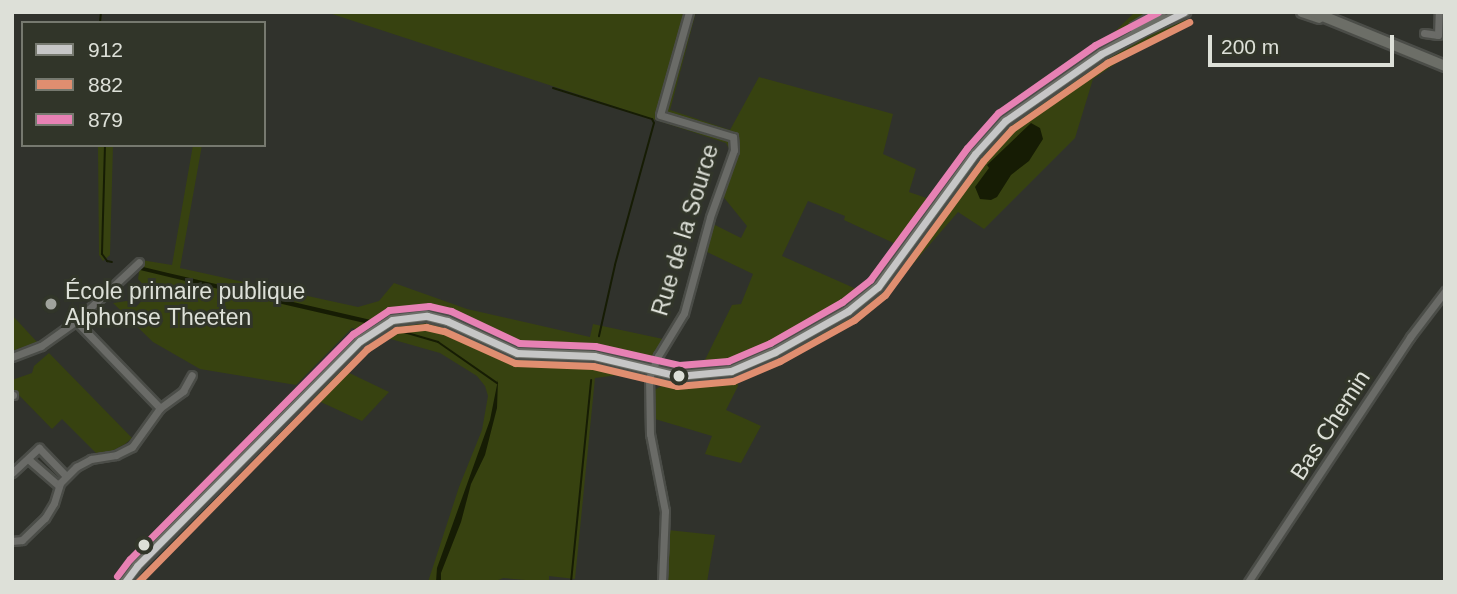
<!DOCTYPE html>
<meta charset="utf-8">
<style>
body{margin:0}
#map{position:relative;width:1457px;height:594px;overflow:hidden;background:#30322c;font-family:Helvetica,sans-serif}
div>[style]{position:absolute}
.green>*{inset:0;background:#374210}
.water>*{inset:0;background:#161c04}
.stream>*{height:2px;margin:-1px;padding:0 1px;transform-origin:1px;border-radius:1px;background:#161c04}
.roads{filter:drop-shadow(2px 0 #4b4d48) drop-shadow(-2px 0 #4b4d48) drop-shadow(0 2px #4b4d48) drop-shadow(0 -2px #4b4d48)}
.street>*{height:7px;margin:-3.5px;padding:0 3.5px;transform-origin:3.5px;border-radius:3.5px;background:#6a6b67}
.secondary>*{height:10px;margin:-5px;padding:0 5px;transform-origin:5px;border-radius:5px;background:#6c6e67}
.bus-1>*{height:7px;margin:-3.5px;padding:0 3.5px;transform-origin:3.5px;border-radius:3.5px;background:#c6c6c6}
.bus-2>*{height:7px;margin:-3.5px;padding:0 3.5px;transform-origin:3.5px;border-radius:3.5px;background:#e08e70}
.bus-3>*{height:7px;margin:-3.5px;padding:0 3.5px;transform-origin:3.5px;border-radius:3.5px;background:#e781b4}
.dots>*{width:19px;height:19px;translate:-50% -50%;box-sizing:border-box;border:4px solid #313529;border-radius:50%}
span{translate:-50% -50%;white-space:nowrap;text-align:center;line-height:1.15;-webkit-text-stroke:6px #313529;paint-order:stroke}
.street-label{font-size:23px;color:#dde0d8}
.poi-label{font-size:23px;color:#dde0d8}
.left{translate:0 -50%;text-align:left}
.frame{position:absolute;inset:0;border:14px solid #dde0d8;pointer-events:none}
.legend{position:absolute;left:21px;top:21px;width:245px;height:126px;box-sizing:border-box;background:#313529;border:2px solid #76796f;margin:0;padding:9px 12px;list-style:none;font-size:21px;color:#dde0d8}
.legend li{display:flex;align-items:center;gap:14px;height:35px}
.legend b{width:35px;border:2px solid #76796f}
.scale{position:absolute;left:1208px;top:35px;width:186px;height:32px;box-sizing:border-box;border:4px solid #dde0d8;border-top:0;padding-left:9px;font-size:21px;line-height:24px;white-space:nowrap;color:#dde0d8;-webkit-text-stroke:5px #313529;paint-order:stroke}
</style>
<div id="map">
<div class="green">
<div style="clip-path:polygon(evenodd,326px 12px,696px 12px,670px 110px,730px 130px,759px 77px,893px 114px,883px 154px,916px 169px,909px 192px,944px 204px,984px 149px,1010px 123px,1049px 94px,1043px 82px,1105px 41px,1135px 12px,1185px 12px,1188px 23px,1143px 45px,1093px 79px,1075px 138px,984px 229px,958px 212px,873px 310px,797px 356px,786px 336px,738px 361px,718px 367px,702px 366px,732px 305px,741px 304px,753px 274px,705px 251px,713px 224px,741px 238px,747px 226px,717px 189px,729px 149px,726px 143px,326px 12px,808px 201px,845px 216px,844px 220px,900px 246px,863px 292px,782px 256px,808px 201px)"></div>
<div style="clip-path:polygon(98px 145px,113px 145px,110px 255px,103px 261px,99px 255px)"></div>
<div style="clip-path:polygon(193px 145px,202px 145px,180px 268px,358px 307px,379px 301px,394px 283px,467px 309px,590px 337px,593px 324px,663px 339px,645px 381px,626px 374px,595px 378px,575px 579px,549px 576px,549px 582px,503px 578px,494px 582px,428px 582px,459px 487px,482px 430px,488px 396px,485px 386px,477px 376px,440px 353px,352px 328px,296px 385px,200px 369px,153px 342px,113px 303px,127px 301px,136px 307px,150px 292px,138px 279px,141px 260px,172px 265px)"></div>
<div style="clip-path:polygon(12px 315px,37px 342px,12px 351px)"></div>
<div style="clip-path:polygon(49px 353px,132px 438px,125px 444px,112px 451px,96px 453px,62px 419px,52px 429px,12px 388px,12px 380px,32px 373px,34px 366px)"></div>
<div style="clip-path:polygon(341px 369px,389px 392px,362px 421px,312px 398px)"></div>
<div style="clip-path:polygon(737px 379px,738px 386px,726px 410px,761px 426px,741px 463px,705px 454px,712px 436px,655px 419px,653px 391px,661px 386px)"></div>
<div style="clip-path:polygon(668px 530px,715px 535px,707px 582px,664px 582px)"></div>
</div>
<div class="water">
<div style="clip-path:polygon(1031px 123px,1040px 128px,1043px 139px,1029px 161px,1011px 175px,997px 197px,991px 200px,980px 199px,975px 187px,989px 168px,987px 165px)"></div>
<div style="clip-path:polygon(139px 266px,168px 273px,371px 320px,369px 324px,256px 298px,136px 269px)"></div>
<div style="clip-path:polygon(498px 380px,497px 408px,485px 455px,471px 484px,461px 522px,441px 573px,441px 582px,436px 582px,437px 568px,490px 420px)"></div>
</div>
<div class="stream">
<div style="left:100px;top:23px;width:11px;rotate:-85deg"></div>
<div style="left:553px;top:88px;width:104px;rotate:17.4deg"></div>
<div style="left:652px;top:119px;width:4px;rotate:63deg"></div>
<div style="left:654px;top:123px;width:147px;rotate:105.4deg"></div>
<div style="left:615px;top:265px;width:73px;rotate:102.7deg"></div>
<div style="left:105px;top:145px;width:109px;rotate:91.6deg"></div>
<div style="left:102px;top:254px;width:9px;rotate:54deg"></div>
<div style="left:107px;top:261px;width:5px;rotate:11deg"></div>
<div style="left:397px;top:330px;width:43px;rotate:16.3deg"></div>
<div style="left:438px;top:342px;width:72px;rotate:34.8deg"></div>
<div style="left:571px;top:582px;width:203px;rotate:-84.3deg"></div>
</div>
<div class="roads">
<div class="street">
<div style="left:1424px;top:33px;width:14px;rotate:8deg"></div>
<div style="left:1438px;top:35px;width:23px;rotate:-88deg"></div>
<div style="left:76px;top:321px;width:121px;rotate:46deg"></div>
<div style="left:12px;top:357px;width:31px;rotate:-21deg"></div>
<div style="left:41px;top:346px;width:43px;rotate:-35.5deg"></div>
<div style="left:76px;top:321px;width:86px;rotate:-43.1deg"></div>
<div style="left:12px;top:395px;width:1px"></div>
<div style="left:28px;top:459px;width:41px;rotate:41.1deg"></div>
<div style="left:12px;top:473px;width:37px;rotate:-43deg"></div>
<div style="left:39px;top:448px;width:39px;rotate:46deg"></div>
<div style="left:12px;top:541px;width:10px;rotate:-6deg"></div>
<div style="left:22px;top:540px;width:32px;rotate:-44deg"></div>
<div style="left:45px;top:518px;width:17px;rotate:-59deg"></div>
<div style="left:54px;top:503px;width:21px;rotate:-73deg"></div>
<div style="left:60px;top:483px;width:23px;rotate:-45deg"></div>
<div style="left:76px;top:467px;width:17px;rotate:-28deg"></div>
<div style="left:91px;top:459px;width:25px;rotate:-9deg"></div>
<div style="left:116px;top:455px;width:18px;rotate:-27deg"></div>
<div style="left:132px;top:447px;width:48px;rotate:-54.3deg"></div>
<div style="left:160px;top:408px;width:29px;rotate:-36deg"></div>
<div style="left:183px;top:391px;width:18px;rotate:-61deg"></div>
<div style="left:662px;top:582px;width:71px;rotate:-87.6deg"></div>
<div style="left:665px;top:511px;width:78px;rotate:-101deg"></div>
<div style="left:650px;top:434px;width:56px;rotate:-91deg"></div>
<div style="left:649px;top:378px;width:24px;rotate:-68deg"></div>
<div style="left:658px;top:356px;width:50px;rotate:-58.8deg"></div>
<div style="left:684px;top:313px;width:99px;rotate:-74.8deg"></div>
<div style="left:710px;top:217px;width:71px;rotate:-70.3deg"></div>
<div style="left:734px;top:150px;width:13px;rotate:-94deg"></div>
<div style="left:733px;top:137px;width:76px;rotate:-163.2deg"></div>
<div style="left:660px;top:115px;width:107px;rotate:-74.3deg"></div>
<div style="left:1248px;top:582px;width:294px;rotate:-56.5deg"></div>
<div style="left:1410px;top:337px;width:58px;rotate:-52.7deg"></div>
</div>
<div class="secondary">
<div style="left:1302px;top:12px;width:18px;rotate:19deg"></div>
<div style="left:1313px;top:12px;width:143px;rotate:22.2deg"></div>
<div style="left:1135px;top:28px;width:31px;rotate:-31deg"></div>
<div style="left:125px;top:582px;width:20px;rotate:-53deg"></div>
<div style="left:137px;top:566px;width:317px;rotate:-45.3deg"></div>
<div style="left:360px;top:341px;width:38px;rotate:-33deg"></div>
<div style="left:392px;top:320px;width:35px;rotate:-7deg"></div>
<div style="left:427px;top:316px;width:21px;rotate:14deg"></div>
<div style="left:447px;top:321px;width:77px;rotate:24.6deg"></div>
<div style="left:517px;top:353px;width:77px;rotate:2.2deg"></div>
<div style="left:594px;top:356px;width:86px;rotate:13.4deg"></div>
<div style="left:678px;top:376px;width:53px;rotate:-5.4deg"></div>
<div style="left:731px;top:371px;width:48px;rotate:-23.4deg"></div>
<div style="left:775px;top:352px;width:84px;rotate:-29.3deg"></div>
<div style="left:848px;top:311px;width:38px;rotate:-39deg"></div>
<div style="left:878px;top:287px;width:165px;rotate:-53.9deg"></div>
<div style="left:975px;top:154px;width:45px;rotate:-47.7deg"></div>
<div style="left:1005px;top:121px;width:117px;rotate:-34.9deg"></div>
<div style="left:1101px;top:54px;width:51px;rotate:-29.1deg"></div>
<div style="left:1146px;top:29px;width:43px;rotate:-23.6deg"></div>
</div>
</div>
<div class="bus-1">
<div style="left:125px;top:582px;width:20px;rotate:-53deg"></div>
<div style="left:137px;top:566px;width:317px;rotate:-45.3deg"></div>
<div style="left:360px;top:341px;width:38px;rotate:-33deg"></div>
<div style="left:392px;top:320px;width:35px;rotate:-7deg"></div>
<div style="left:427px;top:316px;width:21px;rotate:14deg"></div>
<div style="left:447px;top:321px;width:77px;rotate:24.6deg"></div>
<div style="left:517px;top:353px;width:77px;rotate:2.2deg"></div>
<div style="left:594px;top:356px;width:86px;rotate:13.4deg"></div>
<div style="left:678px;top:376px;width:53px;rotate:-5.4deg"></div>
<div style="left:731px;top:371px;width:48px;rotate:-23.4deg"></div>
<div style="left:775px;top:352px;width:84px;rotate:-29.3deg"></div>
<div style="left:848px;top:311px;width:38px;rotate:-39deg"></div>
<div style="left:878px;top:287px;width:165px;rotate:-53.9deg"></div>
<div style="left:975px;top:154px;width:45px;rotate:-47.7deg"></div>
<div style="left:1005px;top:121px;width:117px;rotate:-34.9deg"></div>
<div style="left:1101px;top:54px;width:93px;rotate:-26.8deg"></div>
</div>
<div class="bus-2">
<div style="left:138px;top:582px;width:327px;rotate:-45.5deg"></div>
<div style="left:367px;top:349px;width:35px;rotate:-33deg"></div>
<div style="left:396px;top:330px;width:30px;rotate:-6deg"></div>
<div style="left:426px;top:327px;width:18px;rotate:13deg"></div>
<div style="left:444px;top:331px;width:78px;rotate:24.3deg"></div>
<div style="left:515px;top:363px;width:78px;rotate:2.2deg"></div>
<div style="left:593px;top:366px;width:86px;rotate:13.4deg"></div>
<div style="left:677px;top:386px;width:56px;rotate:-5.1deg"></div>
<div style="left:733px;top:381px;width:51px;rotate:-23.1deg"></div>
<div style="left:780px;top:361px;width:85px;rotate:-29deg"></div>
<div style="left:854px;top:320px;width:40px;rotate:-39deg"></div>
<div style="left:885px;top:295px;width:166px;rotate:-53.8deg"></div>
<div style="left:983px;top:161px;width:43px;rotate:-47.8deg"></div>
<div style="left:1012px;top:129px;width:116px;rotate:-34.8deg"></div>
<div style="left:1107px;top:63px;width:92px;rotate:-26.6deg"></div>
</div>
<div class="bus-3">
<div style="left:117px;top:576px;width:21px;rotate:-53deg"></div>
<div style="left:130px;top:559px;width:317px;rotate:-45.3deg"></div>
<div style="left:353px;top:334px;width:43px;rotate:-33.7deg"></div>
<div style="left:389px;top:310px;width:40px;rotate:-5.7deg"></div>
<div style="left:429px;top:306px;width:23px;rotate:13deg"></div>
<div style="left:451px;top:311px;width:75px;rotate:25.2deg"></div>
<div style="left:519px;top:343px;width:76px;rotate:2.3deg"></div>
<div style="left:595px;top:346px;width:86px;rotate:12.7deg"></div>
<div style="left:679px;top:365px;width:49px;rotate:-4.7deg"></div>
<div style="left:728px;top:361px;width:46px;rotate:-23.2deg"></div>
<div style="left:770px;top:343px;width:83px;rotate:-29.7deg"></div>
<div style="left:842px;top:302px;width:36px;rotate:-38deg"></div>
<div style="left:870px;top:280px;width:164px;rotate:-53.7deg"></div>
<div style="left:967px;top:148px;width:47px;rotate:-48.5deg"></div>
<div style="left:998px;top:113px;width:118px;rotate:-35deg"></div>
<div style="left:1095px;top:45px;width:71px;rotate:-27.6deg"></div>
</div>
<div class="dots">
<div style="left:51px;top:304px;background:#a0a39c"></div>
<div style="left:679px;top:376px;background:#dde0d8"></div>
<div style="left:144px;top:545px;background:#dde0d8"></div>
</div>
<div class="street-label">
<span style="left:685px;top:230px;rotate:-73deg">Rue de la Source</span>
<span style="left:1330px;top:425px;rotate:-57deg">Bas Chemin</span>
</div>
<div class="poi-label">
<span class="left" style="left:65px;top:304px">École primaire publique<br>Alphonse Theeten</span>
</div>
<div class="frame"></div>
<ul class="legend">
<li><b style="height:9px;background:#c6c6c6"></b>912</li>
<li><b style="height:9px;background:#e08e70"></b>882</li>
<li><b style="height:9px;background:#e781b4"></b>879</li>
</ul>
<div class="scale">200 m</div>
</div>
